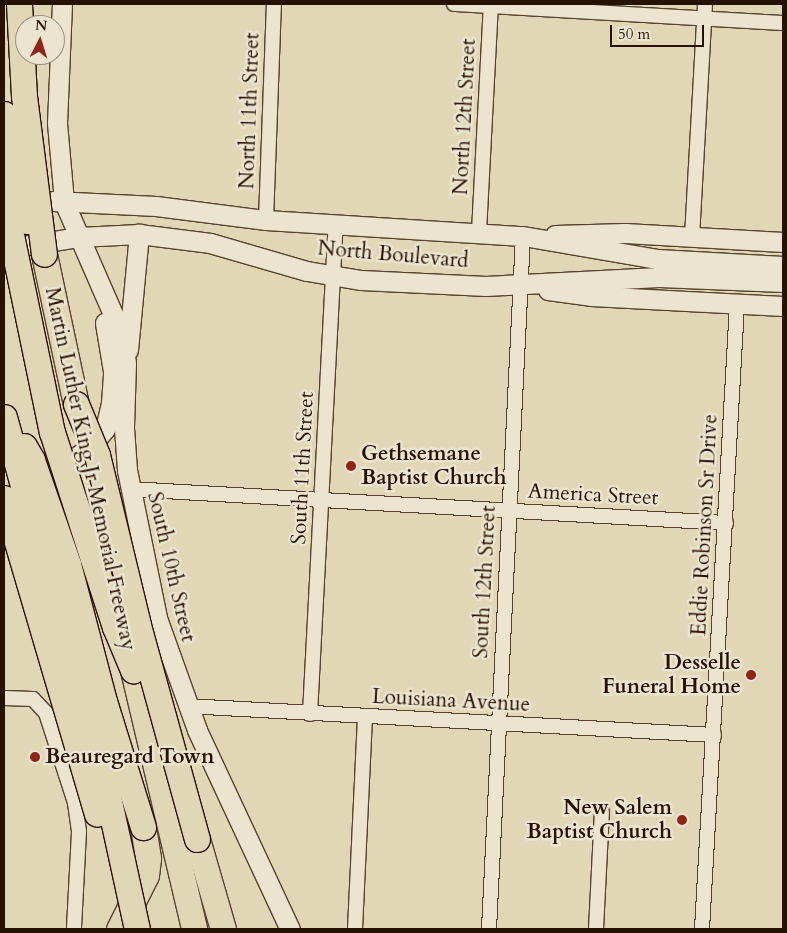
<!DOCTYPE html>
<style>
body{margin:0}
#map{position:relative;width:787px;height:933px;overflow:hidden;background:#e1d6b5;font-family:Cardo,serif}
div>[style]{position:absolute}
.roads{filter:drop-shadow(1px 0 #55432d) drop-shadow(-1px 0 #55432d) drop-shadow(0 1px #55432d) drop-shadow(0 -1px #55432d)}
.street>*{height:14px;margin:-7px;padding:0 7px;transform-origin:7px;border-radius:7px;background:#ece4cf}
.secondary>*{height:19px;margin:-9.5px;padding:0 9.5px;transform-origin:9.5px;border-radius:9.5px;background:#ece4cf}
.highway>*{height:25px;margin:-12.5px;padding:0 12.5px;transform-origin:12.5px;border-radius:12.5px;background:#e1d6b5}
.bridges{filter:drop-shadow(1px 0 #261200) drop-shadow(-1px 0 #261200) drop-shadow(0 1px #261200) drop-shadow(0 -1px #261200)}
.highway-bridge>*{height:25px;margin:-12.5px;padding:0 12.5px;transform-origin:12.5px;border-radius:12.5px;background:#e1d6b5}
.dots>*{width:14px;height:14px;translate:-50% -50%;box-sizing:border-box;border:2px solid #ece4cf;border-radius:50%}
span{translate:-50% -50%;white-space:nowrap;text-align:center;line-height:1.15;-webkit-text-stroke:5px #ece4cf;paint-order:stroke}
.street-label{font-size:21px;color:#261200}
.poi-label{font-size:21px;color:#261200;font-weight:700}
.left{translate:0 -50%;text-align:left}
.right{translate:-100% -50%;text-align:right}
.frame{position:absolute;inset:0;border:5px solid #261200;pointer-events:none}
.north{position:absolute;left:15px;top:15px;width:50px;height:50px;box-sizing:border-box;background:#ece4cf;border:1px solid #9d907c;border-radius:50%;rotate:5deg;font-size:14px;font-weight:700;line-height:20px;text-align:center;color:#261200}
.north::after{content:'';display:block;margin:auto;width:18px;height:22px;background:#8f2418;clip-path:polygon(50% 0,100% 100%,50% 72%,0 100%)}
.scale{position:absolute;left:610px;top:25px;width:94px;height:22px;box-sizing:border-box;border:2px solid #261200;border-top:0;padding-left:6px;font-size:15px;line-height:18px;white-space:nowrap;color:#261200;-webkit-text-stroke:4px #ece4cf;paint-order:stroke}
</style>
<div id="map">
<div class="roads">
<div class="street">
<div style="left:454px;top:4px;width:330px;rotate:3.3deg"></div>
<div style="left:266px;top:220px;width:216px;rotate:-87.9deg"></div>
<div style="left:479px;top:232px;width:228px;rotate:-87deg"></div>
<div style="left:692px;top:237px;width:233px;rotate:-86.8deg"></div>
<div style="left:129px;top:489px;width:598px;rotate:3.26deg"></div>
<div style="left:4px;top:698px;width:29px;rotate:2deg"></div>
<div style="left:33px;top:699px;width:19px;rotate:47deg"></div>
<div style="left:46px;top:713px;width:95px;rotate:72.1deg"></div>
<div style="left:75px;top:803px;width:29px;rotate:82deg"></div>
<div style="left:79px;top:832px;width:97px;rotate:93deg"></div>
<div style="left:187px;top:706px;width:528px;rotate:3.15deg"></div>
<div style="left:310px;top:714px;width:491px;rotate:-87deg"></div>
<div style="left:355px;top:929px;width:212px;rotate:-87.3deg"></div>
<div style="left:489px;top:929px;width:694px;rotate:-87.19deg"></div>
<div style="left:596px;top:929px;width:117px;rotate:-87.1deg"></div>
<div style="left:702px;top:929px;width:626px;rotate:-86.79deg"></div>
</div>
<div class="secondary">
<div style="left:62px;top:4px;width:119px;rotate:92.4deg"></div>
<div style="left:57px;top:123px;width:79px;rotate:84.9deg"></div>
<div style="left:64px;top:202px;width:145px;rotate:66.4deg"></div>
<div style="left:122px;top:335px;width:28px;rotate:82deg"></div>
<div style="left:126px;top:363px;width:65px;rotate:91.8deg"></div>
<div style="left:124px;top:428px;width:42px;rotate:85.9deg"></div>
<div style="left:127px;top:470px;width:151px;rotate:78.5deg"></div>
<div style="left:157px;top:618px;width:119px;rotate:70.3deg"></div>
<div style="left:197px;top:730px;width:220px;rotate:65deg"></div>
<div style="left:53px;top:201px;width:103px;rotate:2.8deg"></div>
<div style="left:156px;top:206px;width:111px;rotate:7.3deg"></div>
<div style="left:266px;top:220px;width:257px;rotate:3.6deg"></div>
<div style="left:523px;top:236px;width:137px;rotate:9.7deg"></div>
<div style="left:658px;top:259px;width:125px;rotate:3.2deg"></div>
<div style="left:555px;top:235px;width:70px;rotate:-1.6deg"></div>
<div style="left:625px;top:233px;width:158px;rotate:3.3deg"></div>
<div style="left:4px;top:249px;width:76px;rotate:-9.1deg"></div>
<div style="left:79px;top:237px;width:60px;rotate:-2.9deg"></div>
<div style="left:139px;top:234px;width:72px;rotate:7.2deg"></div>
<div style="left:210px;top:243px;width:101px;rotate:16.1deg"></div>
<div style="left:307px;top:271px;width:55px;rotate:9.5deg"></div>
<div style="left:361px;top:280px;width:125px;rotate:2.7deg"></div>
<div style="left:486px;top:286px;width:173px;rotate:-3deg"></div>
<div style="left:659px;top:277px;width:124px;rotate:2.3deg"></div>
<div style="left:548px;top:290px;width:43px;rotate:7.9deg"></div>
<div style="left:591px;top:296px;width:192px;rotate:3deg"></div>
<div style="left:128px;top:350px;width:117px;rotate:-84.6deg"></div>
<div style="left:29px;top:489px;width:73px;rotate:-34.3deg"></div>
<div style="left:89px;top:448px;width:25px;rotate:-50deg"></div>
<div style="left:105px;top:429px;width:27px;rotate:-77deg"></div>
<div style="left:111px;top:403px;width:32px;rotate:-86deg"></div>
<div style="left:113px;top:371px;width:49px;rotate:-99.5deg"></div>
</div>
<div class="highway">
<div style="left:44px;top:254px;width:153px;rotate:78deg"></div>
<div style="left:133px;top:670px;width:266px;rotate:76.7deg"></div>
<div style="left:197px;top:839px;width:94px;rotate:73.9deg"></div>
<div style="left:119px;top:929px;width:60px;rotate:-63.4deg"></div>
<div style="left:146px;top:875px;width:17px;rotate:-83deg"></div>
<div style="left:148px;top:858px;width:31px;rotate:-99deg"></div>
</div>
</div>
<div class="bridges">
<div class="highway-bridge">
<div style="left:19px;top:4px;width:92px;rotate:86.9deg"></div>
<div style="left:24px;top:96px;width:159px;rotate:82.8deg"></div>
<div style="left:4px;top:114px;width:61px;rotate:81.5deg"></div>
<div style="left:13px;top:174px;width:49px;rotate:73.4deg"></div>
<div style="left:4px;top:201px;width:236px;rotate:78.3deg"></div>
<div style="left:52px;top:432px;width:205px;rotate:72.1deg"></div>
<div style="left:115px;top:627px;width:47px;rotate:67.3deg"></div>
<div style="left:76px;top:404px;width:55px;rotate:67.6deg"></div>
<div style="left:97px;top:455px;width:175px;rotate:76.4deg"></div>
<div style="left:138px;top:625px;width:222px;rotate:74.6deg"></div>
<div style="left:4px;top:417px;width:375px;rotate:74.5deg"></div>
<div style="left:104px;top:778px;width:155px;rotate:77.7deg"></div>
<div style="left:24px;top:446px;width:16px;rotate:60deg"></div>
<div style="left:32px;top:460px;width:110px;rotate:70.9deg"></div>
<div style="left:68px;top:564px;width:142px;rotate:75.3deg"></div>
<div style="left:104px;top:701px;width:132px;rotate:72.8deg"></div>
<div style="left:4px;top:498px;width:329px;rotate:73.6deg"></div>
</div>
</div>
<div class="dots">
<div style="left:351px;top:466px;background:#8f2418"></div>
<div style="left:751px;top:675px;background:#8f2418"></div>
<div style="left:35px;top:757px;background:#8f2418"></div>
<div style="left:682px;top:820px;background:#8f2418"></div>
</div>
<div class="street-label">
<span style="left:250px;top:111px;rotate:-88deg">North 11th Street</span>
<span style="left:465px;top:117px;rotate:-87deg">North 12th Street</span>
<span style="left:393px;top:255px;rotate:5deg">North Boulevard</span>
<span style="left:303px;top:468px;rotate:-87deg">South 11th Street</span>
<span style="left:90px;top:469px;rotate:78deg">Martin Luther King Jr Memorial Freeway</span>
<span style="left:593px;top:495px;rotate:3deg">America Street</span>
<span style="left:705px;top:525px;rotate:-87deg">Eddie Robinson Sr Drive</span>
<span style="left:171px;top:567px;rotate:77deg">South 10th Street</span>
<span style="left:485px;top:582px;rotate:-87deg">South 12th Street</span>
<span style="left:451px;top:701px;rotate:3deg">Louisiana Avenue</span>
</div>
<div class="poi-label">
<span class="left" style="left:361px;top:466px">Gethsemane<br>Baptist Church</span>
<span class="right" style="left:741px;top:675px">Desselle<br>Funeral Home</span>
<span class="left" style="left:45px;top:757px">Beauregard Town</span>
<span class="right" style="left:672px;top:820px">New Salem<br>Baptist Church</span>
</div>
<div class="frame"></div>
<div class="north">N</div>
<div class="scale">50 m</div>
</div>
